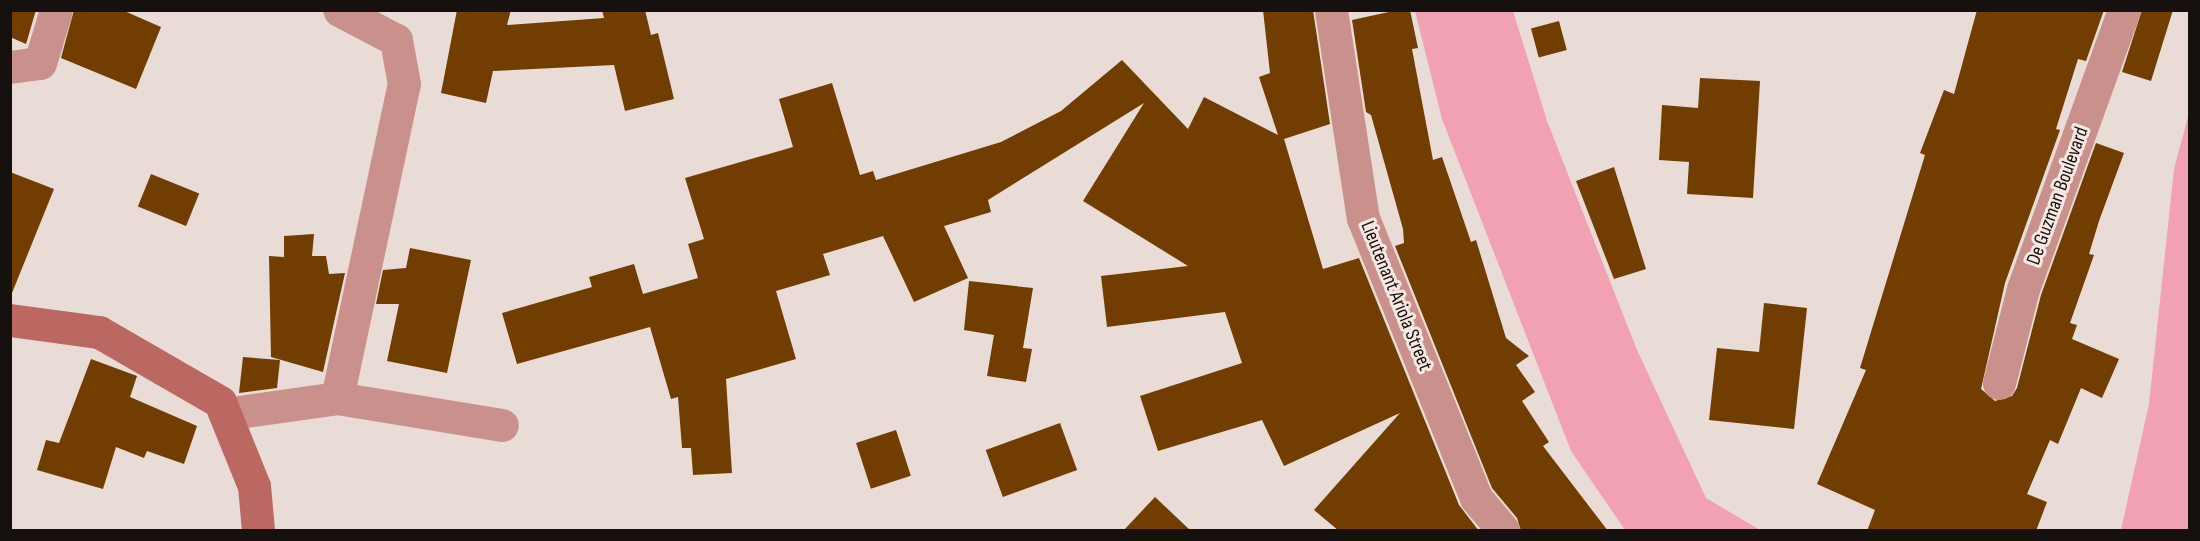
<!DOCTYPE html>
<style>
body{margin:0}
#map{position:relative;width:2200px;height:541px;overflow:hidden;background:#e9dbd6;font-family:"Sofia Sans Condensed",sans-serif}
div>[style]{position:absolute}
.water>*{inset:0;background:#f1a1b2}
.building>*{inset:0;background:#713d00;transform-origin:0 0}
.street>*{height:33px;margin:-16.5px;padding:0 16.5px;transform-origin:16.5px;border-radius:16.5px;background:#ca918c}
.secondary>*{height:33px;margin:-16.5px;padding:0 16.5px;transform-origin:16.5px;border-radius:16.5px;background:#bb6863}
span{translate:-50% -50%;white-space:nowrap;text-align:center;line-height:1.15;-webkit-text-stroke:6px #f7e8e3;paint-order:stroke}
.street-label{font-size:20px;color:#16110f}
.frame{position:absolute;inset:0;border:12px solid #16110f;pointer-events:none}
</style>
<div id="map">
<div class="water">
<div style="clip-path:polygon(1415px 11px,1513px 11px,1547px 121px,1637px 350px,1706px 498px,1760px 530px,1625px 530px,1571px 451px,1442px 119px)"></div>
<div style="clip-path:polygon(2189px 113px,2189px 530px,2121px 530px,2149px 404px,2174px 169px)"></div>
</div>
<div class="building">
<div style="clip-path:polygon(10px 10px,36px 10px,26px 44px,10px 37px)"></div>
<div style="clip-path:polygon(74px 10px,122px 10px,161px 27px,136px 89px,61px 58px)"></div>
<div style="clip-path:polygon(457px 10px,511px 10px,507px 25px,604px 18px,602px 10px,645px 10px,651px 35px,658px 33px,674px 99px,625px 111px,614px 65px,493px 71px,486px 103px,441px 93px)"></div>
<div style="clip-path:polygon(1263px 10px,1313px 10px,1330px 124px,1284px 139px,1323px 269px,1359px 258px,1459px 505px,1479px 531px,1339px 531px,1314px 510px,1400px 413px,1284px 466px,1262px 420px,1158px 451px,1140px 396px,1242px 363px,1225px 312px,1107px 327px,1101px 276px,1188px 266px,1083px 201px,1144px 103px,988px 200px,991px 212px,944px 226px,968px 278px,914px 302px,883px 236px,823px 254px,830px 275px,776px 291px,796px 359px,726px 379px,732px 473px,693px 475px,691px 448px,682px 448px,678px 397px,671px 399px,650px 327px,517px 364px,502px 313px,592px 287px,589px 277px,634px 264px,643px 294px,698px 278px,688px 244px,704px 239px,685px 178px,793px 147px,779px 99px,832px 83px,860px 175px,873px 171px,876px 180px,1001px 142px,1061px 111px,1122px 60px,1188px 129px,1204px 97px,1278px 135px,1259px 77px,1270px 73px)"></div>
<div style="clip-path:polygon(1398px 10px,1410px 10px,1418px 48px,1412px 49px,1433px 160px,1442px 157px,1471px 242px,1476px 240px,1506px 338px,1529px 356px,1516px 365px,1535px 392px,1522px 401px,1549px 442px,1543px 446px,1608px 531px,1521px 531px,1517px 518px,1492px 488px,1395px 246px,1404px 243px,1403px 229px,1371px 115px,1366px 112px,1352px 20px)"></div>
<div style="clip-path:polygon(1977px 10px,2104px 10px,2086px 61px,2078px 59px,2056px 129px,2060px 130px,2005px 283px,1981px 389px,1995px 401px,2012px 396px,2017px 388px,2041px 295px,2096px 143px,2124px 153px,2099px 221px,2089px 254px,2094px 255px,2070px 323px,2077px 325px,2072px 339px,2119px 359px,2102px 398px,2081px 388px,2058px 444px,2050px 440px,2027px 494px,2047px 502px,2036px 531px,1867px 531px,1875px 510px,1817px 484px,1866px 370px,1860px 368px,1925px 155px,1920px 153px,1944px 90px,1954px 94px)"></div>
<div style="clip-path:polygon(2142px 10px,2173px 10px,2151px 81px,2122px 72px)"></div>
<div style="left:1559px;top:21px;width:30px;height:29px;rotate:75deg"></div>
<div style="clip-path:polygon(1700px 78px,1760px 81px,1753px 198px,1687px 194px,1689px 162px,1659px 160px,1662px 105px,1698px 108px)"></div>
<div style="clip-path:polygon(1614px 167px,1646px 269px,1614px 279px,1576px 181px)"></div>
<div style="clip-path:polygon(10px 172px,54px 189px,12px 293px,10px 292px)"></div>
<div style="left:151px;top:174px;width:52px;height:35px;rotate:22deg"></div>
<div style="clip-path:polygon(314px 234px,312px 256px,326px 256px,329px 274px,345px 273px,323px 372px,271px 357px,269px 256px,284px 257px,284px 236px)"></div>
<div style="clip-path:polygon(410px 248px,471px 260px,447px 373px,387px 361px,399px 304px,376px 304px,383px 270px,406px 268px)"></div>
<div style="clip-path:polygon(969px 281px,1033px 288px,1023px 348px,1032px 349px,1026px 382px,987px 376px,994px 335px,964px 330px)"></div>
<div style="clip-path:polygon(1764px 303px,1807px 308px,1794px 429px,1709px 420px,1717px 348px,1759px 352px)"></div>
<div style="clip-path:polygon(243px 357px,280px 360px,277px 388px,239px 393px)"></div>
<div style="clip-path:polygon(91px 359px,137px 376px,130px 397px,197px 426px,184px 464px,147px 451px,144px 458px,116px 447px,103px 489px,37px 470px,46px 440px,59px 443px)"></div>
<div style="left:1060px;top:423px;width:50px;height:79px;rotate:70deg"></div>
<div style="left:896px;top:430px;width:48px;height:42px;rotate:72deg"></div>
<div style="clip-path:polygon(1155px 497px,1191px 531px,1123px 531px)"></div>
</div>
<div class="street">
<div style="left:1331px;top:10px;width:210px;rotate:81.3deg"></div>
<div style="left:1363px;top:218px;width:302px;rotate:68deg"></div>
<div style="left:1476px;top:498px;width:42px;rotate:49.8deg"></div>
<div style="left:10px;top:67px;width:30px;rotate:-8deg"></div>
<div style="left:40px;top:63px;width:55px;rotate:-73.2deg"></div>
<div style="left:1999px;top:383px;width:97px;rotate:-75.7deg"></div>
<div style="left:2023px;top:289px;width:297px;rotate:-70.1deg"></div>
<div style="left:337px;top:398px;width:321px;rotate:-78deg"></div>
<div style="left:404px;top:84px;width:45px;rotate:-100.3deg"></div>
<div style="left:396px;top:40px;width:64px;rotate:-152.2deg"></div>
<div style="left:225px;top:414px;width:113px;rotate:-8.1deg"></div>
<div style="left:337px;top:398px;width:167px;rotate:9.3deg"></div>
</div>
<div class="secondary">
<div style="left:10px;top:320px;width:90px;rotate:7.7deg"></div>
<div style="left:99px;top:332px;width:140px;rotate:30deg"></div>
<div style="left:220px;top:402px;width:91px;rotate:68deg"></div>
<div style="left:254px;top:486px;width:44px;rotate:84.8deg"></div>
</div>
<div class="street-label">
<span style="left:2058px;top:196px;rotate:-70deg">De Guzman Boulevard</span>
<span style="left:1396px;top:296px;rotate:68deg">Lieutenant Ariola Street</span>
</div>
<div class="frame"></div>
</div>
